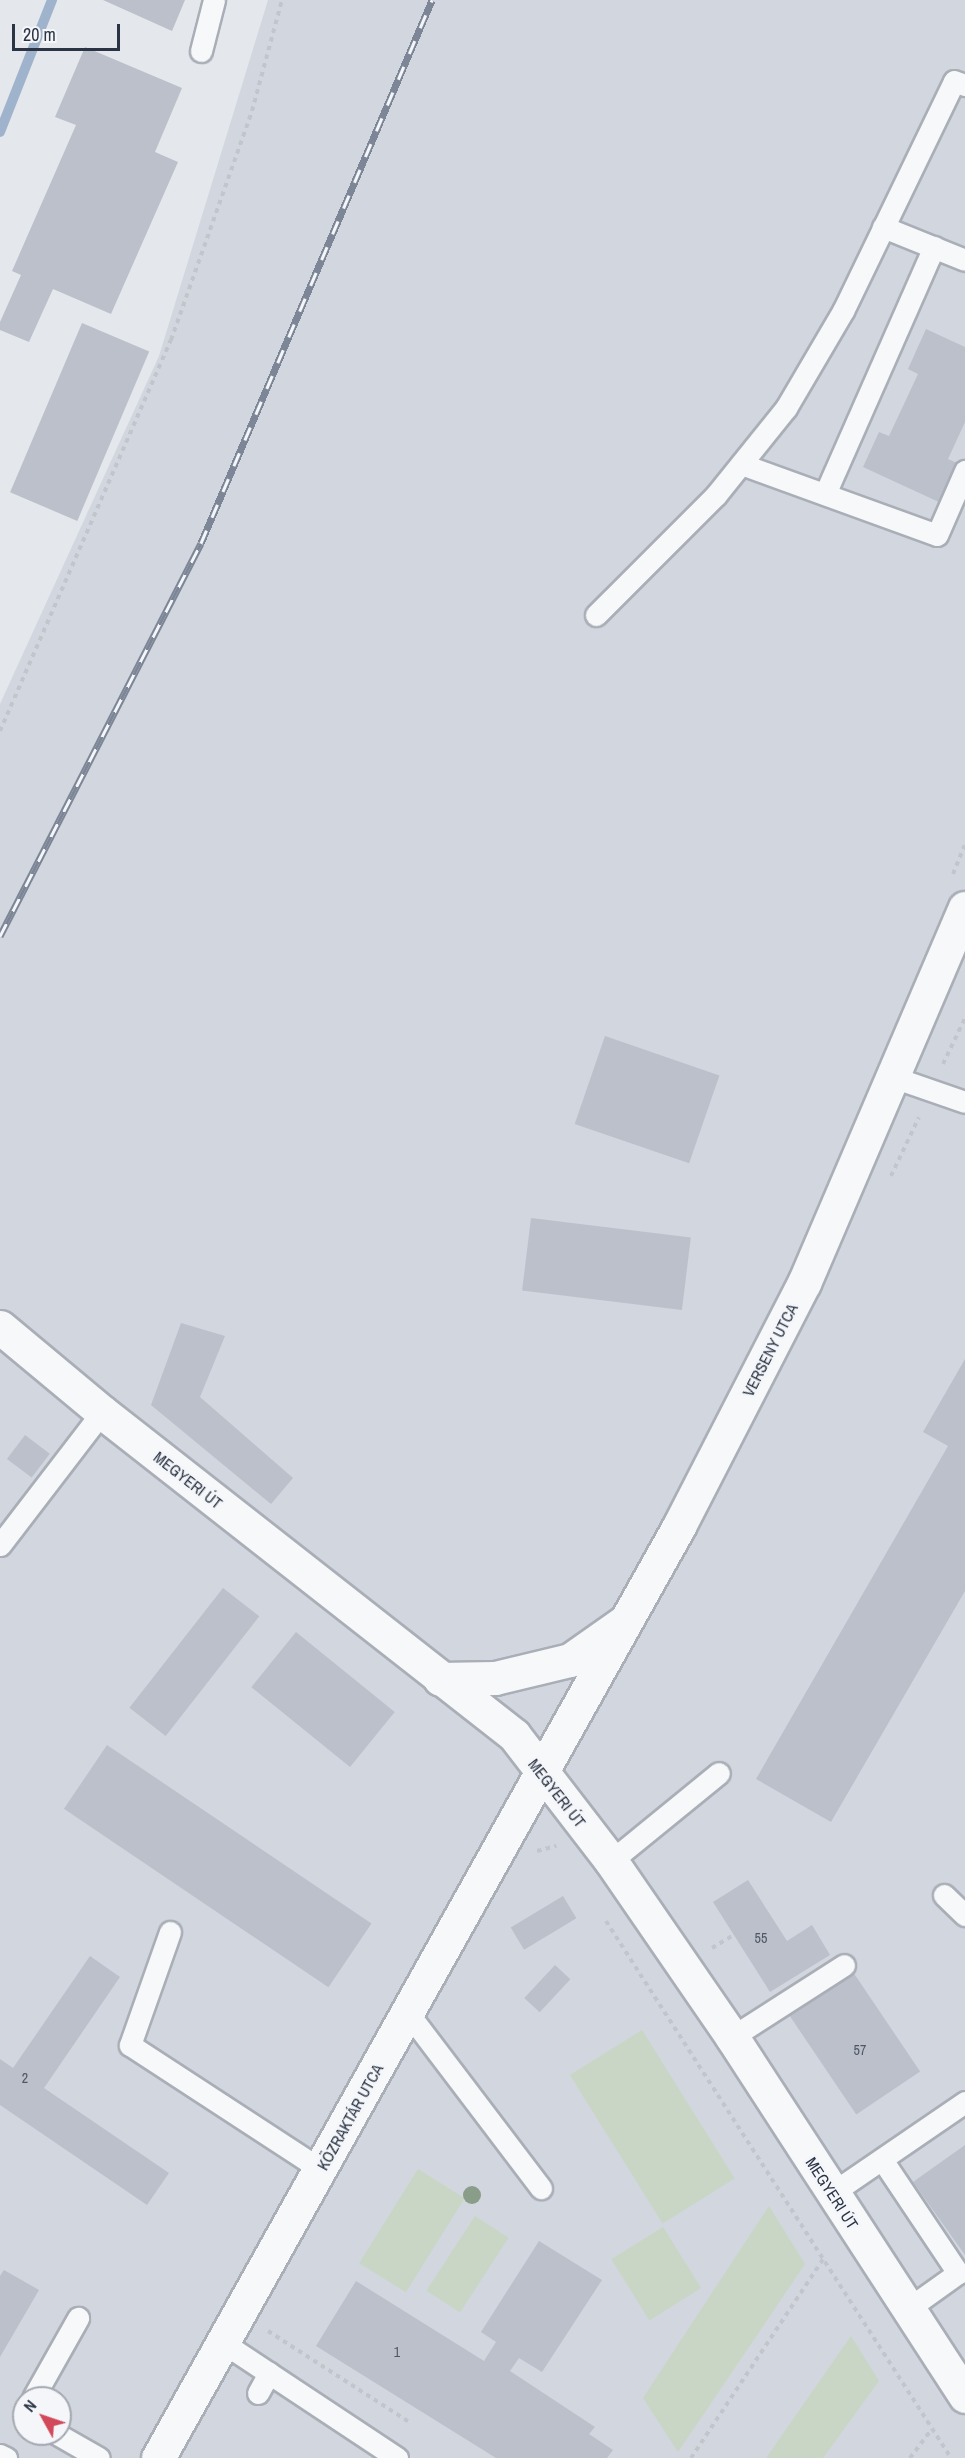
<!DOCTYPE html>
<meta charset="utf-8">
<style>
body{margin:0}
#map{position:relative;width:965px;height:2458px;overflow:hidden;background:#e4e7ec;font-family:"Archivo Narrow",sans-serif}
div>[style]{position:absolute}
.built>*{inset:0;background:#d2d6de}
.green>*{inset:0;background:#c9d6c5;transform-origin:0 0}
.stream>*{height:10px;margin:-5px;padding:0 5px;transform-origin:5px;border-radius:5px;background:#9fb4cc}
.building>*{inset:0;background:#bbc0ca;transform-origin:0 0}
.path>*{height:4px;margin-top:-2px;transform-origin:0;background:repeating-linear-gradient(90deg,#c2c5cb 0 4.5px,transparent 0 9px)}
.roads{filter:drop-shadow(2px 0 #a9aeb7) drop-shadow(-2px 0 #a9aeb7) drop-shadow(0 2px #a9aeb7) drop-shadow(0 -2px #a9aeb7)}
.service>*{height:21px;margin:-10.5px;padding:0 10.5px;transform-origin:10.5px;border-radius:10.5px;background:#f7f8fa}
.minor>*{height:33px;margin:-16.5px;padding:0 16.5px;transform-origin:16.5px;border-radius:16.5px;background:#f7f8fa}
.rail>*{height:7px;margin-top:-3.5px;transform-origin:0;background:repeating-linear-gradient(90deg,#f4f6f9 0 14px,#7d8696 0 28px);box-sizing:border-box;border-block:2px solid #7d8696}
.trees>*{width:18px;height:18px;margin:-9px;border-radius:50%;background:#899d89}
span{translate:-50% -50%;white-space:nowrap;text-align:center;line-height:1.15;-webkit-text-stroke:5px #f4f6f9;paint-order:stroke}
.number-label{font-size:14px;color:#4f5766}
.number-label span{-webkit-text-stroke-width:0}
.street-label{font-size:16px;color:#2b3445}
.north{position:absolute;left:12px;top:2386px;width:60px;height:60px;box-sizing:border-box;background:#f4f6f9;border:2px solid #a4a8b1;border-radius:50%;rotate:310deg;font-size:16px;font-weight:700;line-height:24px;text-align:center;color:#2b3445}
.north::after{content:'';display:block;margin:auto;width:21px;height:27px;background:#d1495b;clip-path:polygon(50% 0,100% 100%,50% 72%,0 100%)}
.scale{position:absolute;left:12px;top:24px;width:108px;height:27px;box-sizing:border-box;border:3px solid #2b3445;border-top:0;padding-left:8px;font-size:18px;line-height:21px;white-space:nowrap;color:#2b3445;-webkit-text-stroke:4px #f4f6f9;paint-order:stroke}
</style>
<div id="map">
<div class="built">
<div style="clip-path:polygon(evenodd,268px 0,965px 0,965px 2458px,0 2458px,0 704px,159px 356px,268px 0,24px 2398px,60px 2398px,60px 2434px,24px 2434px,24px 2398px)"></div>
</div>
<div class="green">
<div style="left:642px;top:2030px;width:175px;height:85px;rotate:58deg"></div>
<div style="left:418px;top:2169px;width:55px;height:111px;rotate:32deg"></div>
<div style="clip-path:polygon(769px 2206px,805px 2264px,678px 2452px,643px 2398px)"></div>
<div style="left:475px;top:2216px;width:40px;height:89px;rotate:33deg"></div>
<div style="left:663px;top:2227px;width:72px;height:61px;rotate:58deg"></div>
<div style="clip-path:polygon(851px 2336px,879px 2381px,823px 2458px,766px 2458px)"></div>
</div>
<div class="stream">
<div style="left:0;top:132px;width:142px;rotate:-68.5deg"></div>
</div>
<div class="building">
<div style="clip-path:polygon(103px 0,185px 0,172px 31px)"></div>
<div style="clip-path:polygon(85px 47px,182px 88px,155px 152px,178px 162px,111px 314px,53px 289px,29px 342px,0 330px,0 322px,21px 275px,12px 271px,76px 125px,55px 117px)"></div>
<div style="left:82px;top:323px;width:73px;height:184px;rotate:23deg"></div>
<div style="clip-path:polygon(926px 329px,965px 347px,965px 422px,948px 459px,959px 464px,941px 503px,863px 467px,879px 432px,889px 436px,918px 374px,908px 369px)"></div>
<div style="left:605px;top:1036px;width:121px;height:93px;rotate:19deg"></div>
<div style="left:531px;top:1218px;width:161px;height:73px;rotate:7deg"></div>
<div style="clip-path:polygon(181px 1323px,225px 1336px,200px 1397px,293px 1478px,271px 1504px,151px 1405px)"></div>
<div style="clip-path:polygon(965px 1359px,965px 1591px,831px 1822px,756px 1779px,948px 1446px,923px 1432px)"></div>
<div style="left:25px;top:1435px;width:31px;height:30px;rotate:37deg"></div>
<div style="left:223px;top:1588px;width:46px;height:152px;rotate:38deg"></div>
<div style="left:296px;top:1632px;width:127px;height:71px;rotate:39deg"></div>
<div style="left:107px;top:1745px;width:319px;height:77px;rotate:34deg"></div>
<div style="clip-path:polygon(748px 1880px,787px 1941px,812px 1925px,830px 1955px,770px 1992px,713px 1902px)"></div>
<div style="left:563px;top:1896px;width:26px;height:61px;rotate:59deg"></div>
<div style="clip-path:polygon(90px 1956px,120px 1977px,44px 2088px,169px 2173px,147px 2205px,0 2105px,0 2059px,13px 2068px)"></div>
<div style="left:555px;top:1965px;width:21px;height:45px;rotate:43deg"></div>
<div style="left:853px;top:1972px;width:120px;height:77px;rotate:56deg"></div>
<div style="clip-path:polygon(965px 2145px,965px 2255px,913px 2182px)"></div>
<div style="clip-path:polygon(539px 2241px,602px 2280px,542px 2372px,519px 2358px,510px 2371px,595px 2427px,589px 2434px,613px 2450px,607px 2458px,496px 2458px,316px 2346px,356px 2281px,484px 2361px,496px 2342px,481px 2332px)"></div>
<div style="clip-path:polygon(4px 2270px,39px 2290px,0 2357px,0 2276px)"></div>
</div>
<div class="path">
<div style="left:0;top:731px;width:427px;rotate:-66.4deg"></div>
<div style="left:171px;top:340px;width:243px;rotate:-70.5deg"></div>
<div style="left:252px;top:111px;width:115px;rotate:-74.9deg"></div>
<div style="left:953px;top:874px;width:31px;rotate:-68deg"></div>
<div style="left:943px;top:1064px;width:51px;rotate:-64.4deg"></div>
<div style="left:891px;top:1176px;width:65px;rotate:-64.6deg"></div>
<div style="left:537px;top:1851px;width:20px;rotate:-15deg"></div>
<div style="left:606px;top:1921px;width:638px;rotate:57.28deg"></div>
<div style="left:712px;top:1948px;width:26px;rotate:-31deg"></div>
<div style="left:268px;top:2331px;width:170px;rotate:32.8deg"></div>
<div style="left:691px;top:2458px;width:239px;rotate:-56.4deg"></div>
<div style="left:910px;top:2458px;width:35px;rotate:-53deg"></div>
</div>
<div class="roads">
<div class="service">
<div style="left:201px;top:51px;width:53px;rotate:-75.7deg"></div>
<div style="left:883px;top:227px;width:88px;rotate:21.9deg"></div>
<div style="left:741px;top:464px;width:208px;rotate:19.9deg"></div>
<div style="left:937px;top:535px;width:70px;rotate:-66.4deg"></div>
<div style="left:825px;top:494px;width:270px;rotate:-66.2deg"></div>
<div style="left:596px;top:615px;width:170px;rotate:-45deg"></div>
<div style="left:716px;top:495px;width:112px;rotate:-51.2deg"></div>
<div style="left:786px;top:408px;width:113px;rotate:-59.6deg"></div>
<div style="left:843px;top:311px;width:255px;rotate:-64.2deg"></div>
<div style="left:954px;top:81px;width:12px;rotate:20deg"></div>
<div style="left:893px;top:1077px;width:76px;rotate:19.1deg"></div>
<div style="left:0;top:1545px;width:168px;rotate:-52.5deg"></div>
<div style="left:611px;top:1861px;width:139px;rotate:-39.2deg"></div>
<div style="left:944px;top:1895px;width:29px;rotate:44deg"></div>
<div style="left:170px;top:1932px;width:120px;rotate:109.5deg"></div>
<div style="left:130px;top:2045px;width:227px;rotate:33.1deg"></div>
<div style="left:408px;top:2013px;width:220px;rotate:52.8deg"></div>
<div style="left:732px;top:2037px;width:133px;rotate:-32.7deg"></div>
<div style="left:883px;top:2161px;width:135px;rotate:56.2deg"></div>
<div style="left:958px;top:2273px;width:60px;rotate:144.5deg"></div>
<div style="left:832px;top:2193px;width:161px;rotate:-34.4deg"></div>
<div style="left:222px;top:2342px;width:210px;rotate:33.5deg"></div>
<div style="left:258px;top:2393px;width:23px;rotate:-61deg"></div>
<div style="left:33px;top:2398px;width:92px;rotate:-60.6deg"></div>
<div style="left:57px;top:2434px;width:48px;rotate:29.7deg"></div>
<div style="left:0;top:2455px;width:7px;rotate:27deg"></div>
</div>
<div class="minor">
<div style="left:0;top:1327px;width:133px;rotate:39.8deg"></div>
<div style="left:102px;top:1412px;width:524px;rotate:38.1deg"></div>
<div style="left:514px;top:1735px;width:159px;rotate:52.4deg"></div>
<div style="left:611px;top:1861px;width:214px;rotate:55.5deg"></div>
<div style="left:732px;top:2037px;width:428px;rotate:57deg"></div>
<div style="left:440px;top:1679px;width:55px;rotate:-1deg"></div>
<div style="left:495px;top:1678px;width:77px;rotate:-13.5deg"></div>
<div style="left:570px;top:1660px;width:66px;rotate:-35.1deg"></div>
<div style="left:158px;top:2458px;width:1068px;rotate:-60.79deg"></div>
<div style="left:679px;top:1526px;width:273px;rotate:-62.8deg"></div>
<div style="left:804px;top:1283px;width:408px;rotate:-66.8deg"></div>
</div>
</div>
<div class="rail">
<div style="left:0;top:936px;width:441px;rotate:-62.9deg"></div>
<div style="left:201px;top:543px;width:590px;rotate:-66.95deg"></div>
</div>
<div class="trees">
<div style="left:472px;top:2195px"></div>
</div>
<div class="number-label">
<span style="left:761px;top:1938px">55</span>
<span style="left:860px;top:2050px">57</span>
<span style="left:25px;top:2078px">2</span>
<span style="left:397px;top:2352px">1</span>
</div>
<div class="street-label">
<span style="left:770px;top:1350px;rotate:-63deg">VERSENY UTCA</span>
<span style="left:188px;top:1480px;rotate:38deg">MEGYERI ÚT</span>
<span style="left:557px;top:1793px;rotate:52deg">MEGYERI ÚT</span>
<span style="left:350px;top:2117px;rotate:-61deg">KÖZRAKTÁR UTCA</span>
<span style="left:832px;top:2193px;rotate:57deg">MEGYERI ÚT</span>
</div>
<div class="north">N</div>
<div class="scale">20 m</div>
</div>
